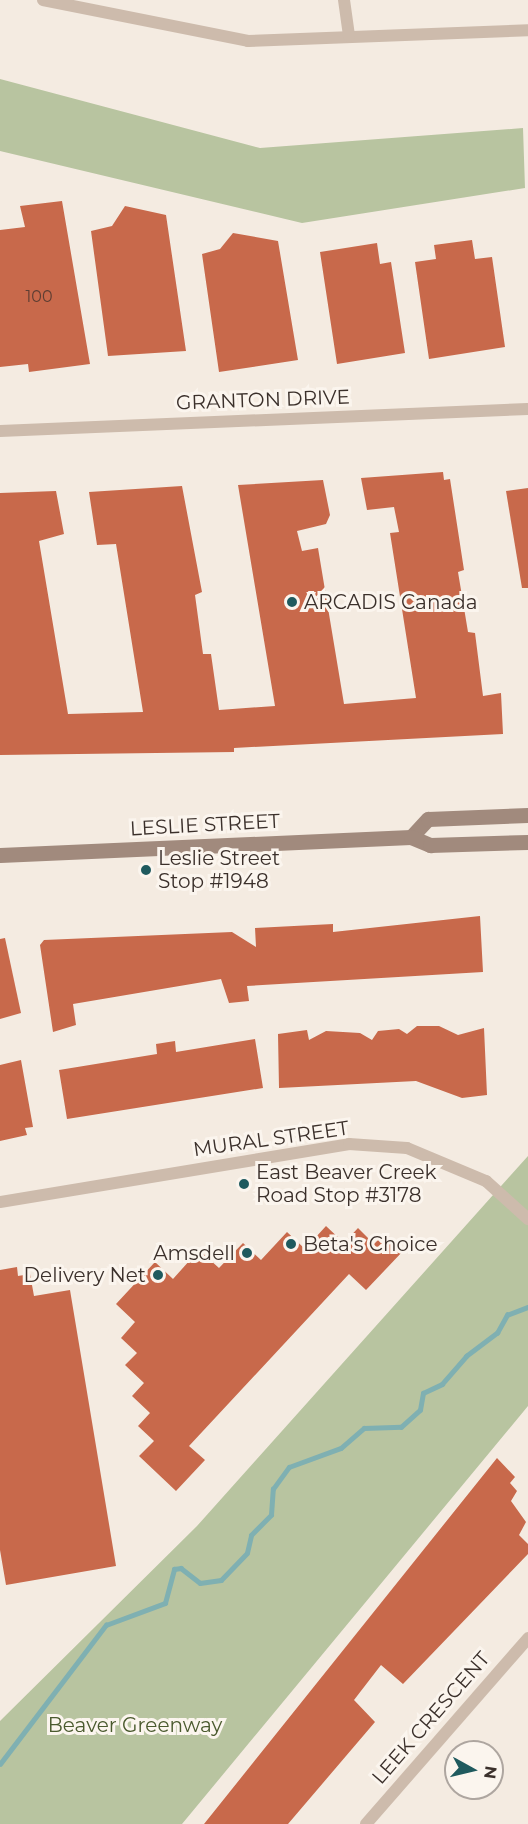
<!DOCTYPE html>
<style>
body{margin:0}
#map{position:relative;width:528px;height:1824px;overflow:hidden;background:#f4ebe1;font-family:Montserrat,sans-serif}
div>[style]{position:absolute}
.green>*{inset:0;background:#b8c4a0}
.stream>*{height:4.5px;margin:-2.25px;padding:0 2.25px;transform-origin:2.25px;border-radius:2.25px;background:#7fb0b2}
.building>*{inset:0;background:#c8694b}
.minor>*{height:12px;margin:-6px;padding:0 6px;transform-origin:6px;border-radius:6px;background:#cdbbac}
.secondary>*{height:15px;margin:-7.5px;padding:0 7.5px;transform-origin:7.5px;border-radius:7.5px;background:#a18a7d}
.dots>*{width:16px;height:16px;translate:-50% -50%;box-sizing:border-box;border:3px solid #fbf5ee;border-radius:50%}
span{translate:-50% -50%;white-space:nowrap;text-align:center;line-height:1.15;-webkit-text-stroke:6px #fbf5ee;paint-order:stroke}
.number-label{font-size:16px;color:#5e3e33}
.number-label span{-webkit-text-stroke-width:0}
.street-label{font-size:20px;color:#3b302b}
.poi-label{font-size:20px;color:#3b302b}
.left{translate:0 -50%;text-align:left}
.right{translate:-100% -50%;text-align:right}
.park-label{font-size:20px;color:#4a5a2e}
.north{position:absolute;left:444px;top:1740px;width:60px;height:60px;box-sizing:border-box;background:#fbf5ee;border:2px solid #aea6a0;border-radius:50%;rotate:98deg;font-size:16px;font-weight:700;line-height:24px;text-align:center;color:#3b302b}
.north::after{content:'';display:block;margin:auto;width:21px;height:27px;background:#1f5a5e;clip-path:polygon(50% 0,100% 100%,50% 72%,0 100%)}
</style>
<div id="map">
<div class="green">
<div style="clip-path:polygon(0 79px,260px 148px,523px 128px,525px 188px,302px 223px,0 151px)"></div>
<div style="clip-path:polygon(528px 1156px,528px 1406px,182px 1824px,0 1824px,0 1721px,197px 1526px)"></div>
</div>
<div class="stream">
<div style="left:0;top:1764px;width:175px;rotate:-52.7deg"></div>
<div style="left:106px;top:1625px;width:63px;rotate:-20.4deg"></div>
<div style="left:165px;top:1603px;width:35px;rotate:-75deg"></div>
<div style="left:174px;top:1569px;width:7px;rotate:-8deg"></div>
<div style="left:181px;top:1568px;width:24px;rotate:38deg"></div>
<div style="left:200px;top:1583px;width:21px;rotate:-8deg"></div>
<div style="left:221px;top:1580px;width:37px;rotate:-46deg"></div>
<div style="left:247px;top:1553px;width:18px;rotate:-77deg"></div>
<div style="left:251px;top:1535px;width:28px;rotate:-45deg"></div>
<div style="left:271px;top:1515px;width:26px;rotate:-86deg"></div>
<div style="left:273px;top:1489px;width:27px;rotate:-54deg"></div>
<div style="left:289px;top:1467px;width:55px;rotate:-20.1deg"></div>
<div style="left:341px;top:1448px;width:30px;rotate:-41deg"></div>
<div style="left:364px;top:1428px;width:37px;rotate:-2deg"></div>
<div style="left:401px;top:1427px;width:25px;rotate:-42deg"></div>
<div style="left:420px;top:1410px;width:17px;rotate:-80deg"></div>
<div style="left:423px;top:1393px;width:21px;rotate:-25deg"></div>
<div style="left:442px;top:1384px;width:37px;rotate:-49deg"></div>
<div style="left:466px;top:1356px;width:39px;rotate:-37deg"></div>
<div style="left:497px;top:1333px;width:21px;rotate:-61deg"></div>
<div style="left:507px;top:1315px;width:22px;rotate:-21deg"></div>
</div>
<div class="building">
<div style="clip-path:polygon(62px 201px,90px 364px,29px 372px,28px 364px,0 367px,0 230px,25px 227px,20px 206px)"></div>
<div style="clip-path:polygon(125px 206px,166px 215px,186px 351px,108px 356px,91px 231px,112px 226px)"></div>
<div style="clip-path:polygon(233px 233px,278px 241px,298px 360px,219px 372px,202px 254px,220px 249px)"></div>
<div style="clip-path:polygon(472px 240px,475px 259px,492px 257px,505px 347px,429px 359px,415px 262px,436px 259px,434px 245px)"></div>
<div style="clip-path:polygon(377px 243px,380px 264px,391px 262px,405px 353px,337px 364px,320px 252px)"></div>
<div style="clip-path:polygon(443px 472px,444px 480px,450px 479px,464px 570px,458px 572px,468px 632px,475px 633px,483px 696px,501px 693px,503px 734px,234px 748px,234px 752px,0 755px,0 493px,56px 491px,64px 534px,39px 541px,68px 714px,143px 712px,116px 544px,97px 545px,89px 492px,182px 486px,202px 592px,195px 595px,203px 654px,211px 654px,219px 710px,275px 706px,238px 485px,323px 480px,330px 515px,326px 524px,297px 531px,302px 551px,318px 548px,344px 704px,416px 698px,390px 533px,399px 532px,394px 507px,367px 510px,361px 478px)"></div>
<div style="clip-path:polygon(528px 488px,528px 588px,522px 588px,506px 491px)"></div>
<div style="clip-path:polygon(480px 916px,483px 972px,247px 986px,249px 1001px,229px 1003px,221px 979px,73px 1004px,76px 1025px,53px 1032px,40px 945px,44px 940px,232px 932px,256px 947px,255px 928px,333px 924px,333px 932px)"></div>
<div style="clip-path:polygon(5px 938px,21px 1013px,0 1019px,0 939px)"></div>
<div style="clip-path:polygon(417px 1026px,439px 1026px,458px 1035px,484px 1028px,487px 1095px,462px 1098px,416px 1081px,279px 1088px,278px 1034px,307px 1030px,309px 1040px,326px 1031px,360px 1033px,372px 1040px,378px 1031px,399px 1029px,407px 1034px)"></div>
<div style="clip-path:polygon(255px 1039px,263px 1088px,67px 1119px,59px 1070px,157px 1054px,156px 1044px,175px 1041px,176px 1052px)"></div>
<div style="clip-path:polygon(21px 1060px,33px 1127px,25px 1128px,27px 1135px,0 1141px,0 1065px)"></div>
<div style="clip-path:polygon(326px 1226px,344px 1243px,358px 1228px,374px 1244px,385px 1233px,404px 1250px,366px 1290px,349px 1274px,189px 1446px,205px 1460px,176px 1491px,139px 1456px,154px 1441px,138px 1426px,150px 1413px,132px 1396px,144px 1383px,125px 1365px,137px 1353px,121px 1338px,135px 1322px,116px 1304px,155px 1262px,173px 1279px,199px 1250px,219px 1268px,243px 1243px,261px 1260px,287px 1232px,305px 1249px)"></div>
<div style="clip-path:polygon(17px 1267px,18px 1276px,30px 1274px,34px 1296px,70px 1290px,116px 1566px,6px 1585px,0 1550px,0 1270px)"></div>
<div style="clip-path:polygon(497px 1458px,515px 1477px,510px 1483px,517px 1491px,511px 1501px,526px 1522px,519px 1535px,528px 1544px,528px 1554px,403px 1684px,381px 1665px,354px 1700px,375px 1722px,288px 1824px,204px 1824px)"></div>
</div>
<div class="minor">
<div style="left:43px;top:0;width:209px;rotate:11.3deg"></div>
<div style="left:248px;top:41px;width:280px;rotate:-2.2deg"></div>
<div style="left:344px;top:0;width:36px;rotate:82deg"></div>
<div style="left:0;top:431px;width:528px;rotate:-2.39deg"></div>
<div style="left:0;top:1202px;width:354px;rotate:-9.4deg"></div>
<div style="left:349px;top:1144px;width:58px;rotate:3.9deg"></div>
<div style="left:407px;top:1148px;width:86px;rotate:22.7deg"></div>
<div style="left:486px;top:1181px;width:57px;rotate:42.1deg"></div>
<div style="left:366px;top:1824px;width:247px;rotate:-48.9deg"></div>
</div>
<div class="secondary">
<div style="left:411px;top:837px;width:25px;rotate:-47deg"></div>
<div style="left:428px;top:819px;width:100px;rotate:-2.3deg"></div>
<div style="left:0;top:855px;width:411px;rotate:-2.5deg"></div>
<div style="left:411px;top:837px;width:21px;rotate:23deg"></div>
<div style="left:430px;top:845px;width:98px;rotate:-1.8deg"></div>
</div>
<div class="dots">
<div style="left:292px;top:602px;background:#1f5a5e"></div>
<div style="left:146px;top:870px;background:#1f5a5e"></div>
<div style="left:244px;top:1184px;background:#1f5a5e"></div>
<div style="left:291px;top:1244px;background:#1f5a5e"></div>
<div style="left:247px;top:1253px;background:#1f5a5e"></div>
<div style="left:158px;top:1275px;background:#1f5a5e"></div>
</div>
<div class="number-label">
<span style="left:39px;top:297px">100</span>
</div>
<div class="street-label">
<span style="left:263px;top:400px;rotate:-2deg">GRANTON DRIVE</span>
<span style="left:205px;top:825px;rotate:-3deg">LESLIE STREET</span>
<span style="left:271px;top:1139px;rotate:-8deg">MURAL STREET</span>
<span style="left:431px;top:1718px;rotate:-49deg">LEEK CRESCENT</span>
</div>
<div class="poi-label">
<span class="left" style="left:304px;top:602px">ARCADIS Canada</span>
<span class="left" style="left:158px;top:870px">Leslie Street<br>Stop #1948</span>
<span class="left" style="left:256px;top:1184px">East Beaver Creek<br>Road Stop #3178</span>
<span class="left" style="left:303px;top:1244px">Beta's Choice</span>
<span class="right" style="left:235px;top:1253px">Amsdell</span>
<span class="right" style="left:146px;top:1275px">Delivery Net</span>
</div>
<div class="park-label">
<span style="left:135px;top:1725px">Beaver Greenway</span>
</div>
<div class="north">N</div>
</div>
